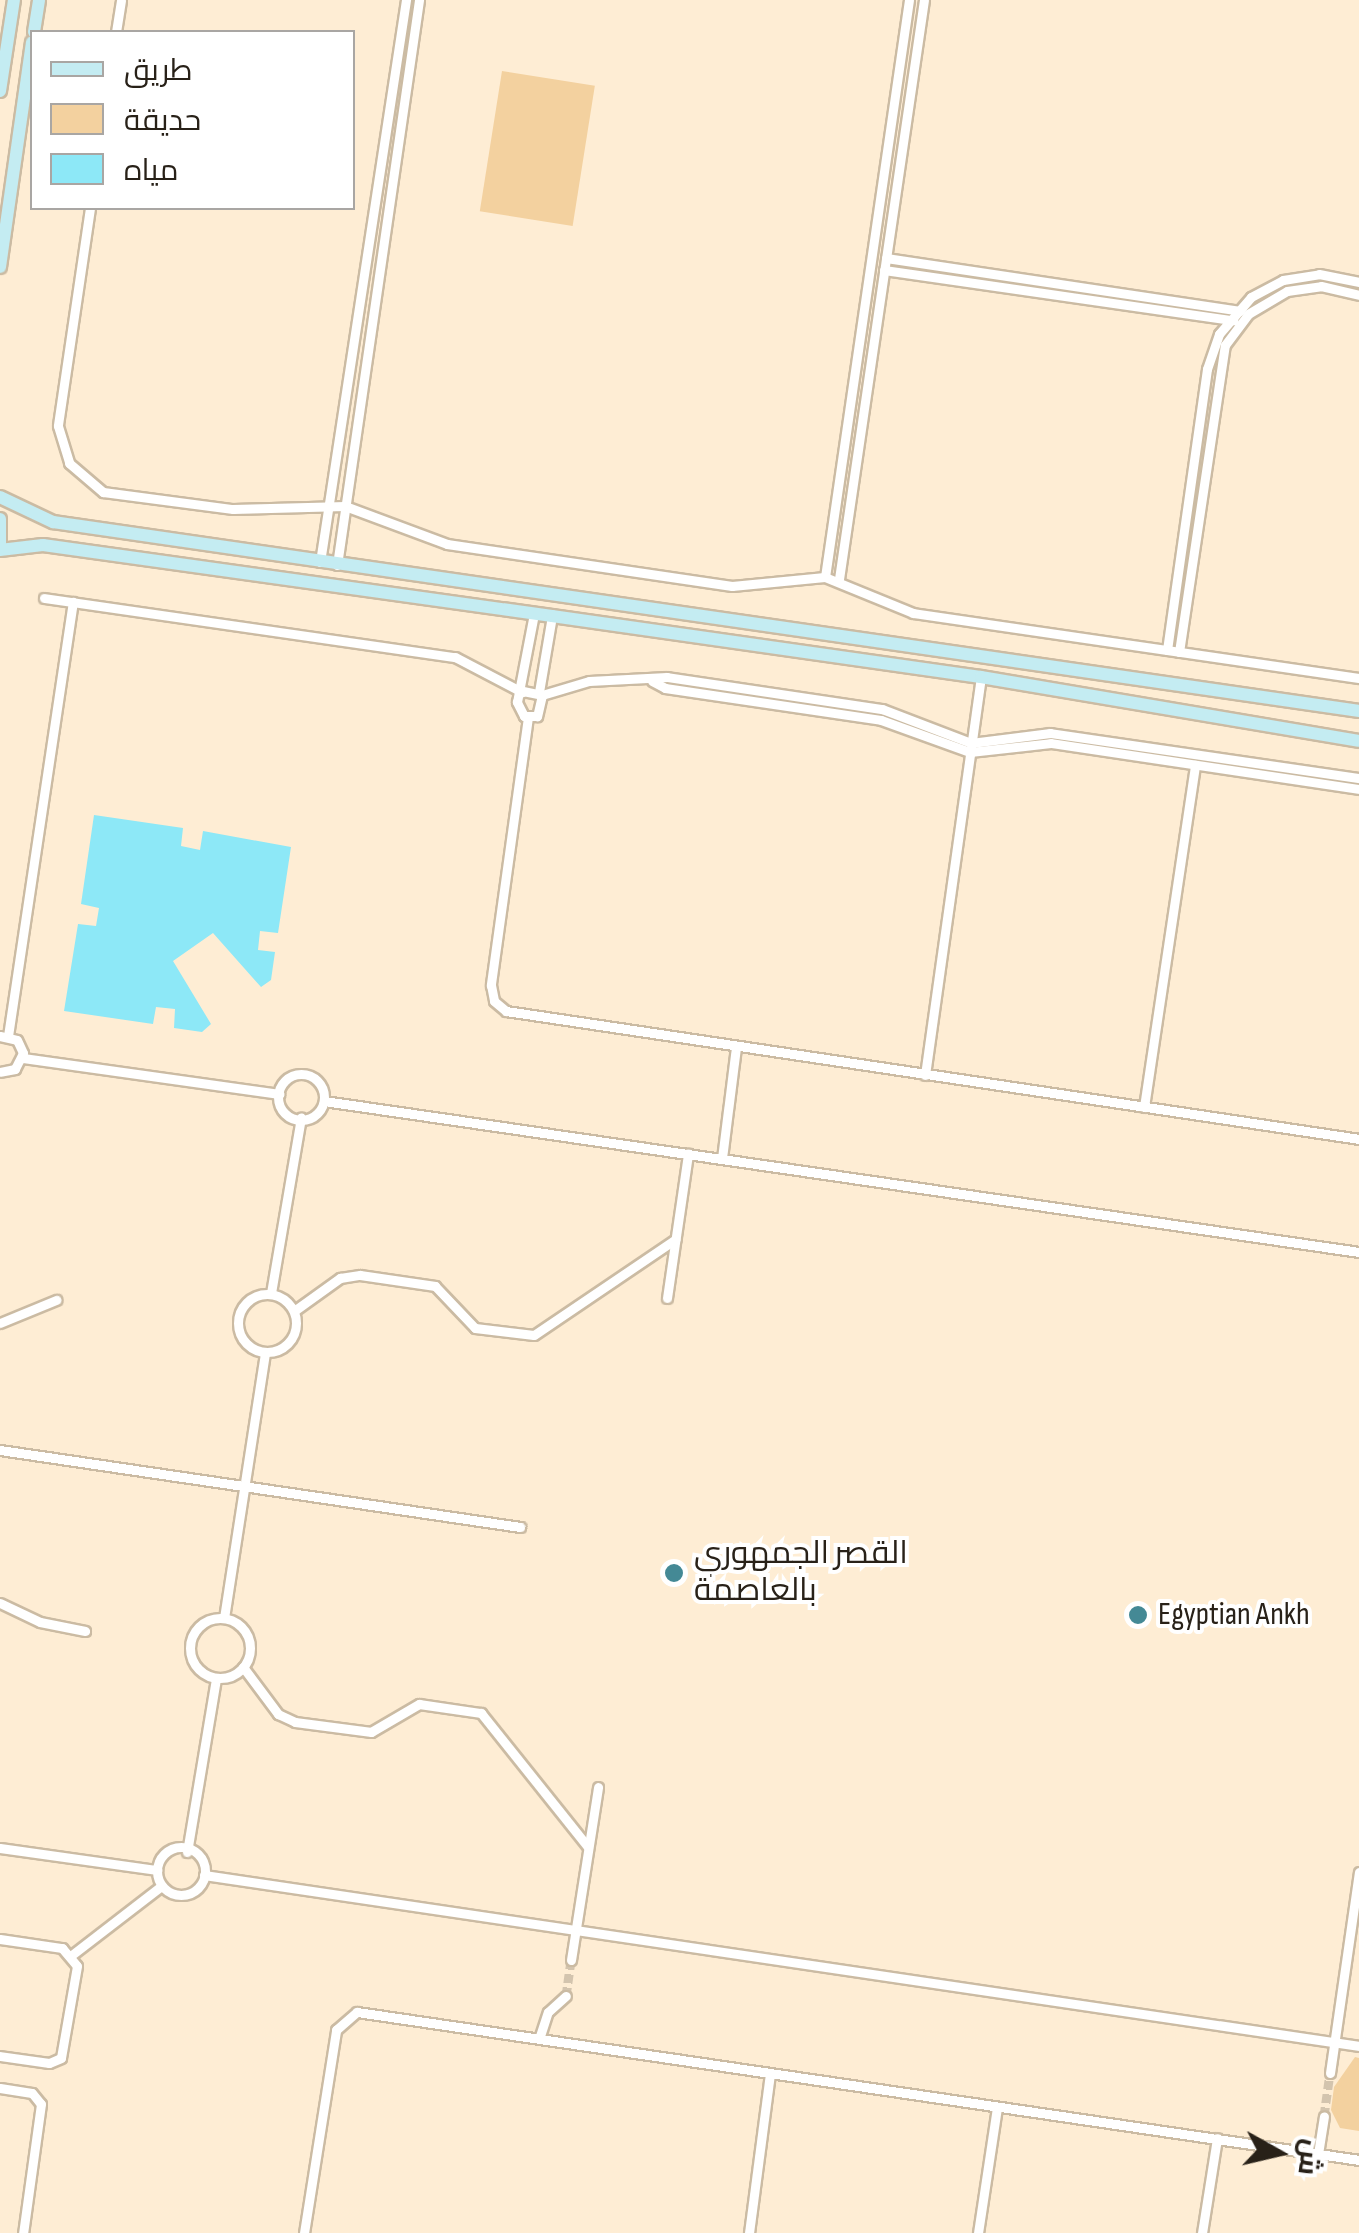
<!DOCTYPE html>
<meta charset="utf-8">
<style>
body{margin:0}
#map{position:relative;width:1359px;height:2233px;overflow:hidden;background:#feedd4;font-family:"Sofia Sans Condensed",Cairo,sans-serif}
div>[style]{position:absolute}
.green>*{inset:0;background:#f3d19f;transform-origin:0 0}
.water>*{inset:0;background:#8de8f7}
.street-tunnel>*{height:9px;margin-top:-4.5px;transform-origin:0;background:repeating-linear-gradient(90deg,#d3c4ae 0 9px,transparent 0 13.5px)}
.roads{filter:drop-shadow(2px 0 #cbbba3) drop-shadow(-2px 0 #cbbba3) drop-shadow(0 2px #cbbba3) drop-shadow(0 -2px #cbbba3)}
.street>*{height:9px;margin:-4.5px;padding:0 4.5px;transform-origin:4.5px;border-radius:4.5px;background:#fff}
.street>.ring{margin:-4.5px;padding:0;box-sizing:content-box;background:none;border:9px solid #fff;border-radius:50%}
.secondary>*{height:12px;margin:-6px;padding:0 6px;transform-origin:6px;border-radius:6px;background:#c4ecf2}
.dots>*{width:28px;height:28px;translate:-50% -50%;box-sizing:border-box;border:5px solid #fff;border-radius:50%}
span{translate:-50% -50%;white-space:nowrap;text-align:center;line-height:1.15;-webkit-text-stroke:8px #fff;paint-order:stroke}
.poi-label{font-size:32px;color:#282118}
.left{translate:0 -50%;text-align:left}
.legend{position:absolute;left:30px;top:30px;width:325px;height:180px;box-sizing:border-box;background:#fff;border:2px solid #a9a6a3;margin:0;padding:12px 18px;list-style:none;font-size:30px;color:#282118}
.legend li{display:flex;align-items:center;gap:20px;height:50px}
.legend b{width:50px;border:2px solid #a9a6a3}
.north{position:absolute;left:1229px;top:2103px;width:100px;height:100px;-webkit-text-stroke:8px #fff;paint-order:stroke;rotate:98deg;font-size:28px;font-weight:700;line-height:40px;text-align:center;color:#282118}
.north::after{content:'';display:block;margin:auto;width:35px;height:45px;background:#282118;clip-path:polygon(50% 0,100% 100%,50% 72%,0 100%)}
</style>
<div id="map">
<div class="green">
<div style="left:502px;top:71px;width:94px;height:142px;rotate:9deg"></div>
<div style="clip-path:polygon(1355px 2057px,1359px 2058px,1359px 2131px,1340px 2128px,1331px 2110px,1334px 2087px)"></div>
</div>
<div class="water">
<div style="clip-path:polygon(94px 815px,183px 828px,181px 846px,200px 850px,203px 831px,291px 847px,278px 933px,260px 931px,258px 950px,275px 952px,271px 980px,261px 987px,213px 933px,173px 961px,211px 1024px,202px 1032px,174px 1028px,175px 1009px,156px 1007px,153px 1024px,64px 1011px,78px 924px,96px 926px,99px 908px,81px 904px)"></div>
</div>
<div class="street-tunnel">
<div style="left:566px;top:1996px;width:36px;rotate:-82deg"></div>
<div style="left:1324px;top:2116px;width:43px;rotate:-82.1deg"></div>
</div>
<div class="roads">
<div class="street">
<div style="left:116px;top:32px;width:32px;rotate:-81deg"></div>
<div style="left:90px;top:208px;width:220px;rotate:98.4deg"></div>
<div style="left:58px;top:426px;width:39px;rotate:73deg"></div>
<div style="left:69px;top:463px;width:45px;rotate:40.5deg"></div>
<div style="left:103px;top:492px;width:131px;rotate:7.5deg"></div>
<div style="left:233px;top:509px;width:112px;rotate:-1.5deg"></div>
<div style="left:345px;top:506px;width:109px;rotate:20.4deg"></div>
<div style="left:447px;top:544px;width:288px;rotate:8.4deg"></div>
<div style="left:732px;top:586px;width:93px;rotate:-5.5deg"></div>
<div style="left:825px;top:577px;width:95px;rotate:22.2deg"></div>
<div style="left:913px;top:613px;width:451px;rotate:8.3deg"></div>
<div style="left:886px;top:258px;width:358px;rotate:8.5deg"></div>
<div style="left:884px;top:270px;width:353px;rotate:8.2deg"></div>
<div style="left:320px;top:562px;width:569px;rotate:-81.3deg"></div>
<div style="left:337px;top:565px;width:571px;rotate:-81.74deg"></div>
<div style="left:825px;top:577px;width:583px;rotate:-81.72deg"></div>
<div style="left:839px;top:579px;width:585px;rotate:-81.65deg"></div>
<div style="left:44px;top:598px;width:415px;rotate:8.2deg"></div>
<div style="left:455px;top:657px;width:76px;rotate:27.6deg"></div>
<div style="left:1167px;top:650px;width:284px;rotate:-81.9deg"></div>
<div style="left:1207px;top:369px;width:37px;rotate:-71deg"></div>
<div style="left:1219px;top:334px;width:49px;rotate:-49.1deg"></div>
<div style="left:1251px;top:297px;width:36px;rotate:-28deg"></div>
<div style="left:1283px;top:280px;width:36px;rotate:-9deg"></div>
<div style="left:1319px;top:274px;width:41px;rotate:11.3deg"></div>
<div style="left:1179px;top:652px;width:310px;rotate:-81.5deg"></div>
<div style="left:1225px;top:345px;width:39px;rotate:-53deg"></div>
<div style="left:1248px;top:314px;width:45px;rotate:-30.5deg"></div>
<div style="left:1287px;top:291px;width:34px;rotate:-8deg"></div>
<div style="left:1321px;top:286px;width:39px;rotate:13deg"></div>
<div style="left:652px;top:681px;width:15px;rotate:28deg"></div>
<div style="left:665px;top:688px;width:218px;rotate:8.4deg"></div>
<div style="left:881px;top:720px;width:95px;rotate:19.8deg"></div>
<div style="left:970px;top:752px;width:81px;rotate:-6.3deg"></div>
<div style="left:1051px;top:743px;width:311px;rotate:8.5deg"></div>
<div style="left:523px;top:691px;width:19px;rotate:12deg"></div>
<div style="left:542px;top:695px;width:22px;rotate:103deg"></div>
<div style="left:537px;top:716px;width:13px;rotate:180deg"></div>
<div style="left:524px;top:716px;width:16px;rotate:-117deg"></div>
<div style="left:517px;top:702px;width:90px;rotate:-79.1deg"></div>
<div style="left:539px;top:692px;width:77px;rotate:-80.3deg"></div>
<div style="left:542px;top:695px;width:49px;rotate:-16.6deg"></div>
<div style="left:589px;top:681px;width:78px;rotate:-2.9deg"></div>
<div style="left:667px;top:677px;width:217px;rotate:8.5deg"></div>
<div style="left:882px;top:709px;width:95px;rotate:20.9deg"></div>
<div style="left:971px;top:743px;width:80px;rotate:-7.2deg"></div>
<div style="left:1050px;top:733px;width:312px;rotate:8.3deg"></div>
<div style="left:528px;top:717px;width:271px;rotate:97.9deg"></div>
<div style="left:491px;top:985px;width:16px;rotate:79deg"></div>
<div style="left:494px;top:1001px;width:16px;rotate:40deg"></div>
<div style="left:506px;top:1011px;width:863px;rotate:8.53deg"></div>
<div style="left:0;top:1036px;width:17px;rotate:13deg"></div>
<div style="left:17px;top:1040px;width:14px;rotate:65deg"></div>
<div style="left:23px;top:1053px;width:18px;rotate:117deg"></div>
<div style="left:15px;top:1069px;width:15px;rotate:169deg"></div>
<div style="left:8px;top:1036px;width:439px;rotate:-81.5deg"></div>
<div style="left:23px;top:1058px;width:259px;rotate:8deg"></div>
<div class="ring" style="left:278px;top:1074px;width:37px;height:37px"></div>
<div style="left:925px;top:1075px;width:402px;rotate:-82deg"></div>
<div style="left:324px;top:1101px;width:1046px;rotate:8.3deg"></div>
<div style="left:1144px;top:1107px;width:346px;rotate:-81.5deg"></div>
<div style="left:722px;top:1158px;width:112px;rotate:-82.8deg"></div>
<div style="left:271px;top:1293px;width:178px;rotate:-80.3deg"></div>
<div class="ring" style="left:238px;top:1294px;width:49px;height:49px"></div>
<div style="left:667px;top:1298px;width:146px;rotate:-81.7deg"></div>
<div style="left:294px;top:1311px;width:57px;rotate:-35.7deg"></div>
<div style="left:340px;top:1278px;width:20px;rotate:-9deg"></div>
<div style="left:360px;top:1275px;width:76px;rotate:8.3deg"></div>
<div style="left:435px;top:1286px;width:58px;rotate:46.4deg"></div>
<div style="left:475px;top:1328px;width:59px;rotate:6.8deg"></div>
<div style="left:534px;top:1335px;width:171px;rotate:-34.1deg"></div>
<div style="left:0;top:1323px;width:61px;rotate:-22.3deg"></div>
<div style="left:0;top:1450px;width:526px;rotate:8.42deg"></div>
<div style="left:0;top:1603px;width:44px;rotate:25.4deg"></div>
<div style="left:40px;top:1622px;width:46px;rotate:11.3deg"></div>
<div class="ring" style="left:190px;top:1618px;width:51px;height:51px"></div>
<div style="left:224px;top:1618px;width:269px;rotate:-81.2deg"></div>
<div style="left:243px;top:1667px;width:59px;rotate:53.3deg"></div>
<div style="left:278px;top:1714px;width:19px;rotate:25deg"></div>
<div style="left:295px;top:1722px;width:77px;rotate:7.5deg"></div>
<div style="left:371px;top:1732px;width:56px;rotate:-30.3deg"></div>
<div style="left:419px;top:1704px;width:63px;rotate:8.3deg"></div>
<div style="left:481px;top:1713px;width:171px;rotate:51.4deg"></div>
<div class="ring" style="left:157px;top:1847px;width:39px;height:39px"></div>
<div style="left:0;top:1848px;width:159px;rotate:8deg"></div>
<div style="left:187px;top:1852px;width:176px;rotate:-80.5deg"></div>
<div style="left:204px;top:1875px;width:1168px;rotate:8.42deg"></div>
<div style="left:0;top:1939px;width:63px;rotate:8.3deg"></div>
<div style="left:62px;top:1948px;width:23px;rotate:50deg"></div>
<div style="left:77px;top:1966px;width:93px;rotate:99.9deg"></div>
<div style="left:61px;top:2058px;width:13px;rotate:157deg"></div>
<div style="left:49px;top:2063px;width:49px;rotate:-171.9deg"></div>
<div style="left:73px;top:1954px;width:110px;rotate:-37.6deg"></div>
<div style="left:571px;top:1960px;width:175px;rotate:-81.1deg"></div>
<div style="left:539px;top:2039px;width:28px;rotate:-72deg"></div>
<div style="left:548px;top:2012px;width:24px;rotate:-42deg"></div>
<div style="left:1330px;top:2073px;width:203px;rotate:-81.8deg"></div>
<div style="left:0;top:2088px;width:32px;rotate:9deg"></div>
<div style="left:32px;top:2093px;width:14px;rotate:51deg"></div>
<div style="left:41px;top:2104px;width:130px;rotate:97.9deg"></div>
<div style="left:1318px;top:2154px;width:38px;rotate:-81deg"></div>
<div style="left:304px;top:2233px;width:206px;rotate:-81deg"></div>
<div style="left:336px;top:2030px;width:28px;rotate:-41deg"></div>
<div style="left:357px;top:2012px;width:1013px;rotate:8.4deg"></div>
<div style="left:749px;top:2233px;width:161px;rotate:-82.5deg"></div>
<div style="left:978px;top:2233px;width:127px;rotate:-81.4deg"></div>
<div style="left:1202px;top:2233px;width:96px;rotate:-81deg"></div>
</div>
<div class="secondary">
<div style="left:34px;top:32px;width:32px;rotate:-81deg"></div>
<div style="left:0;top:91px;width:92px;rotate:-81.3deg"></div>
<div style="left:0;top:267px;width:227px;rotate:-81.9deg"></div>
<div style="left:0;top:497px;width:59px;rotate:25.3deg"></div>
<div style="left:53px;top:522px;width:1320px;rotate:8.23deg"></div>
<div style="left:0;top:519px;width:25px;rotate:90deg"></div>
<div style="left:0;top:550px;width:43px;rotate:-6.6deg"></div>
<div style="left:43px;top:545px;width:514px;rotate:7.94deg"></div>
<div style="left:552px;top:616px;width:433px;rotate:8.1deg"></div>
<div style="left:981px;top:677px;width:383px;rotate:9.6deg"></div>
</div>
</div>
<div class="dots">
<div style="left:674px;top:1573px;background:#448995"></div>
<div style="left:1138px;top:1615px;background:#448995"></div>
</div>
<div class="poi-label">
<span class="left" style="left:694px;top:1573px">القصر الجمهوري<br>بالعاصمة</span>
<span class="left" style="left:1158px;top:1615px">Egyptian Ankh</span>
</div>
<ul class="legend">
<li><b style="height:12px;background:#c4ecf2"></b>طريق</li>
<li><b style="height:28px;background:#f3d19f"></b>حديقة</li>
<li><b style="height:28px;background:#8de8f7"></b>مياه</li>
</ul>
<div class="north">ش</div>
</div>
